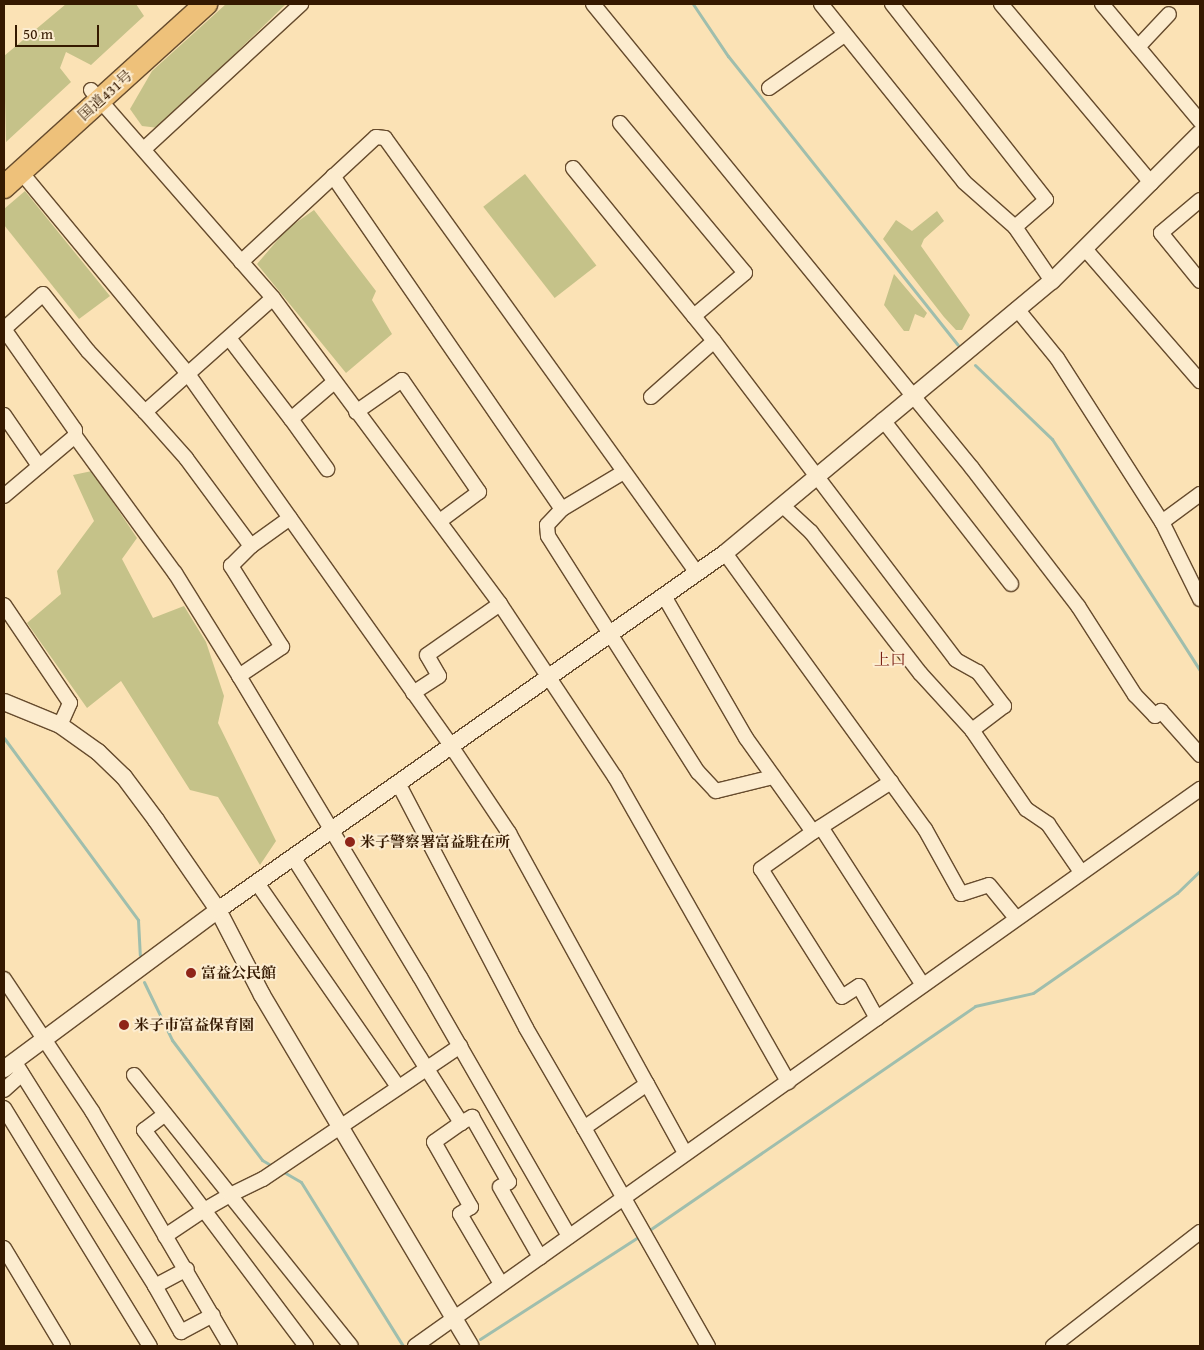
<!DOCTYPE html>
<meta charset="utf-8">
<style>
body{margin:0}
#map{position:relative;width:1204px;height:1350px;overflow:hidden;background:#fbe2b5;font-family:"Gentium Book Plus","Noto Serif JP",serif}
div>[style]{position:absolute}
.green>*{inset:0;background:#c5c289;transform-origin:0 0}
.stream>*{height:3px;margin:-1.5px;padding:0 1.5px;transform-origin:1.5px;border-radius:1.5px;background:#9fbead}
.roads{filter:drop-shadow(1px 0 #664b2d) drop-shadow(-1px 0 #664b2d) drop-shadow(0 1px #664b2d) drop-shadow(0 -1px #664b2d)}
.minor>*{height:14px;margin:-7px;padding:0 7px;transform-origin:7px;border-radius:7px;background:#fceccf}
.tertiary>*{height:16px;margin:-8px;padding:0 8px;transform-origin:8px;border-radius:8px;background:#fceccf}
.trunk>*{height:22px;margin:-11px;padding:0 11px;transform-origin:11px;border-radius:11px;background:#eec17a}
.dots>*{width:14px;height:14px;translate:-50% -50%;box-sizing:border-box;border:2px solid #fceccf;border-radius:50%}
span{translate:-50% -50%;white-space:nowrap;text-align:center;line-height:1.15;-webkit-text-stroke:4px #fceccf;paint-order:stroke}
.street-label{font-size:15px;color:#351900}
.poi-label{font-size:15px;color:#351900;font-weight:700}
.left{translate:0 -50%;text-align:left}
.neighbourhood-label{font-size:16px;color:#7a1f14}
.frame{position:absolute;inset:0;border:5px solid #351900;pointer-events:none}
.scale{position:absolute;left:15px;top:25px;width:84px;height:22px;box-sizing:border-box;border:2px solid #351900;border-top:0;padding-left:6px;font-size:15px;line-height:18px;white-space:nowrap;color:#351900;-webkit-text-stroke:4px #fceccf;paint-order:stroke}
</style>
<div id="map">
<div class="green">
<div style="clip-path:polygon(66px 4px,136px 4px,144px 16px,91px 65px,66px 52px,60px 68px,71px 82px,6px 142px,4px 56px)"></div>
<div style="clip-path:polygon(226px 4px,286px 4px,159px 128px,142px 126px,130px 109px,152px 71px)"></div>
<div style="left:525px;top:174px;width:116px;height:53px;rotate:52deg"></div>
<div style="clip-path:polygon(25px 191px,110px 296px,79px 319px,4px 225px,4px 209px)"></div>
<div style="clip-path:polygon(314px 210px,376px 291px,372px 300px,392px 334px,346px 373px,257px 264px,287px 229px)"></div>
<div style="clip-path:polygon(937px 211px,944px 221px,924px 239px,921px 246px,970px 315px,962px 330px,956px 330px,944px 317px,883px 239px,896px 220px,912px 231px)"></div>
<div style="clip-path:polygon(894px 274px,927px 313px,924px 318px,915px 314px,909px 331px,904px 331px,884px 305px)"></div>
<div style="clip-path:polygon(92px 471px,137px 538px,122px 559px,153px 618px,184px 606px,206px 642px,224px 696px,218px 723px,276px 841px,260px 865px,218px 797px,190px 790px,121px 681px,87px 708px,27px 623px,61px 594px,57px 571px,94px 521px,73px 475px)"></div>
</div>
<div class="stream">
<div style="left:693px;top:4px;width:63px;rotate:56.1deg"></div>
<div style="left:728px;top:56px;width:369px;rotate:51.5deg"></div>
<div style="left:975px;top:365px;width:107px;rotate:43.9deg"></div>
<div style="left:1052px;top:439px;width:274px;rotate:57.4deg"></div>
<div style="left:4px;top:738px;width:226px;rotate:53.6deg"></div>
<div style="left:138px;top:920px;width:35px;rotate:87deg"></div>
<div style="left:144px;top:982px;width:64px;rotate:64.2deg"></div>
<div style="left:172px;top:1040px;width:150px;rotate:53.1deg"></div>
<div style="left:262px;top:1160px;width:14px;rotate:30deg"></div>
<div style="left:282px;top:1171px;width:22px;rotate:30deg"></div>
<div style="left:301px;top:1182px;width:193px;rotate:58.1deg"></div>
<div style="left:648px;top:1231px;width:397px;rotate:-34.5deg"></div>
<div style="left:975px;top:1006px;width:59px;rotate:-12.6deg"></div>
<div style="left:1033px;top:993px;width:175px;rotate:-34.8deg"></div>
<div style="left:1177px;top:893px;width:32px;rotate:-44deg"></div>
<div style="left:480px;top:1339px;width:190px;rotate:-32.8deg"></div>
</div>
<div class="roads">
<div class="minor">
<div style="left:593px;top:4px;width:599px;rotate:50.76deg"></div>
<div style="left:972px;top:468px;width:174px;rotate:52.5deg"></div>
<div style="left:1078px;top:606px;width:106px;rotate:57.4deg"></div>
<div style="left:1135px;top:695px;width:29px;rotate:46deg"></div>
<div style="left:1155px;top:716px;width:8px;rotate:-40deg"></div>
<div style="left:1161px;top:711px;width:59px;rotate:48.4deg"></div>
<div style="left:821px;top:4px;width:228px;rotate:51.2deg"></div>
<div style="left:964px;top:182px;width:68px;rotate:41.4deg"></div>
<div style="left:892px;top:4px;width:249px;rotate:51.8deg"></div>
<div style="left:1046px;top:200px;width:41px;rotate:138.9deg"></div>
<div style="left:1015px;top:227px;width:65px;rotate:55.6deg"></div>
<div style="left:1001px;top:4px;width:234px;rotate:50deg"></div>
<div style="left:1102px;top:4px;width:153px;rotate:50.1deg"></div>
<div style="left:1138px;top:47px;width:45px;rotate:-46.8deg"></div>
<div style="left:769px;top:88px;width:92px;rotate:-35.2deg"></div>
<div style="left:91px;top:90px;width:276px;rotate:48.8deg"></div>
<div style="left:273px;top:298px;width:381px;rotate:53.4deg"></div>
<div style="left:500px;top:604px;width:208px;rotate:56.4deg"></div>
<div style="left:615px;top:777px;width:351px;rotate:60.4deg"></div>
<div style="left:620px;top:123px;width:195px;rotate:50.2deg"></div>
<div style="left:745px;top:273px;width:67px;rotate:139.9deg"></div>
<div style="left:144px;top:149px;width:214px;rotate:-42.7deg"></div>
<div style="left:573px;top:168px;width:223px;rotate:50.8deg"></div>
<div style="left:714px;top:341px;width:400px;rotate:52.8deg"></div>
<div style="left:956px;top:660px;width:25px;rotate:29deg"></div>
<div style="left:978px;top:672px;width:43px;rotate:52.6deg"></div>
<div style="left:1004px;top:706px;width:40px;rotate:143deg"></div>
<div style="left:972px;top:730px;width:96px;rotate:55.6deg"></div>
<div style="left:1026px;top:809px;width:27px;rotate:34deg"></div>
<div style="left:1048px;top:824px;width:58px;rotate:55.5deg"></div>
<div style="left:21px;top:172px;width:262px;rotate:50.4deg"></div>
<div style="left:188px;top:374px;width:456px;rotate:54.7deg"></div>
<div style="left:451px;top:746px;width:105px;rotate:56.3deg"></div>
<div style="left:509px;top:833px;width:286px;rotate:61.2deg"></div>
<div style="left:333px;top:176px;width:404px;rotate:55.5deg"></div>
<div style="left:1200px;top:200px;width:51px;rotate:139.8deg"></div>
<div style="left:1161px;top:233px;width:62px;rotate:50.9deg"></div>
<div style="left:1086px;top:250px;width:174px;rotate:49deg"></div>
<div style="left:241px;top:262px;width:184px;rotate:-42.8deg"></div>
<div style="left:376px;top:137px;width:9px;rotate:6deg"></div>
<div style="left:385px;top:138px;width:535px;rotate:54.35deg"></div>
<div style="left:1017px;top:309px;width:63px;rotate:50.8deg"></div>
<div style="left:1057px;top:358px;width:195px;rotate:57.4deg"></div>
<div style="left:1162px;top:522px;width:47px;rotate:-36.4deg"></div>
<div style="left:4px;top:329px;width:52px;rotate:-41.9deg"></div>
<div style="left:43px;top:294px;width:73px;rotate:51.7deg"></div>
<div style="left:88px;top:351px;width:83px;rotate:46.9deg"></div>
<div style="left:4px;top:329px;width:123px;rotate:54.9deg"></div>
<div style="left:75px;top:430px;width:6px;rotate:90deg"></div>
<div style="left:229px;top:338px;width:102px;rotate:52.6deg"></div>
<div style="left:291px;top:419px;width:57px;rotate:-40.7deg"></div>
<div style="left:651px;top:397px;width:84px;rotate:-41.6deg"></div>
<div style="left:356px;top:412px;width:56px;rotate:-34.8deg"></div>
<div style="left:402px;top:380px;width:136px;rotate:55.5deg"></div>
<div style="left:479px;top:492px;width:49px;rotate:143.4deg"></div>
<div style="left:4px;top:415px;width:62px;rotate:55.5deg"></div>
<div style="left:291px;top:419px;width:62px;rotate:54.2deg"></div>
<div style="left:883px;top:420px;width:208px;rotate:52deg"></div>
<div style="left:622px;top:473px;width:70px;rotate:149deg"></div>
<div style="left:562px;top:509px;width:22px;rotate:133deg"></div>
<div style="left:547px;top:525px;width:11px;rotate:85deg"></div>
<div style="left:548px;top:536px;width:280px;rotate:57.6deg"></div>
<div style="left:698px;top:772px;width:26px;rotate:47deg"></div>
<div style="left:716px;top:791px;width:59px;rotate:-13.8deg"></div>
<div style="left:4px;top:496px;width:93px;rotate:-40.2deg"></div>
<div style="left:75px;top:436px;width:170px;rotate:53.9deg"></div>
<div style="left:175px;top:573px;width:121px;rotate:58.1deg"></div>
<div style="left:239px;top:676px;width:351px;rotate:59deg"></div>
<div style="left:420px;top:977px;width:299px;rotate:60.1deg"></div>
<div style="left:782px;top:505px;width:40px;rotate:43deg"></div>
<div style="left:811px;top:532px;width:178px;rotate:52.3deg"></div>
<div style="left:920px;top:673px;width:77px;rotate:47.6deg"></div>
<div style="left:1162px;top:522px;width:86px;rotate:63.7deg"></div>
<div style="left:251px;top:546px;width:48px;rotate:-35.7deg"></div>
<div style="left:725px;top:553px;width:341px;rotate:54.1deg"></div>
<div style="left:925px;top:829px;width:74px;rotate:61deg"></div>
<div style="left:961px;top:894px;width:29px;rotate:-18deg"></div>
<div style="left:989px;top:885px;width:43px;rotate:50.7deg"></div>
<div style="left:664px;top:596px;width:164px;rotate:60deg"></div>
<div style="left:746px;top:738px;width:115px;rotate:54.5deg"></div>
<div style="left:813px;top:832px;width:93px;rotate:-32.7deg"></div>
<div style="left:4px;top:605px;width:118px;rotate:56deg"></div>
<div style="left:70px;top:703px;width:24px;rotate:114deg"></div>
<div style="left:239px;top:676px;width:52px;rotate:-34deg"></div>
<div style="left:282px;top:647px;width:96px;rotate:-122.2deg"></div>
<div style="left:231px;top:566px;width:28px;rotate:-45deg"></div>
<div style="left:251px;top:546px;width:109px;rotate:-126.5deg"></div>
<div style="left:186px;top:458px;width:62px;rotate:-131.7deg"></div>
<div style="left:145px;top:412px;width:171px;rotate:-41.7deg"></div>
<div style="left:413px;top:693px;width:31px;rotate:-33deg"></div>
<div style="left:439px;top:676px;width:24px;rotate:-120deg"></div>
<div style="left:427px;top:655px;width:89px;rotate:-34.9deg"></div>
<div style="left:398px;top:783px;width:276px;rotate:62.4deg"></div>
<div style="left:526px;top:1028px;width:116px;rotate:59.9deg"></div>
<div style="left:821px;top:827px;width:188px;rotate:57.2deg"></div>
<div style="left:813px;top:832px;width:64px;rotate:144.6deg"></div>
<div style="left:761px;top:869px;width:151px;rotate:57.7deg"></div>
<div style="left:842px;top:997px;width:20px;rotate:-33deg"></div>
<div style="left:859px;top:986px;width:37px;rotate:61deg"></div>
<div style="left:293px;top:857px;width:315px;rotate:57.7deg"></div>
<div style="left:461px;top:1123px;width:33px;rotate:145deg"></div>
<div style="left:434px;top:1142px;width:75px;rotate:60.4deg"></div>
<div style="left:471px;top:1207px;width:13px;rotate:148deg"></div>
<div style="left:460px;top:1214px;width:81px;rotate:59.6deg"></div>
<div style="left:257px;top:883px;width:248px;rotate:55.3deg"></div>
<div style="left:4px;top:979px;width:159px;rotate:56.3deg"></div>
<div style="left:92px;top:1111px;width:273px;rotate:59.6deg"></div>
<div style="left:14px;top:1061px;width:266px;rotate:57.9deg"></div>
<div style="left:155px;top:1286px;width:36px;rotate:-28deg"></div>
<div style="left:134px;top:1075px;width:154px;rotate:51.3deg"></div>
<div style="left:230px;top:1195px;width:37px;rotate:-26deg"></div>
<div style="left:263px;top:1179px;width:238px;rotate:-34deg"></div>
<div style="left:4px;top:1090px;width:24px;rotate:-42deg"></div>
<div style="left:4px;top:1108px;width:279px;rotate:58.5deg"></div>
<div style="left:164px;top:1115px;width:25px;rotate:143deg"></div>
<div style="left:144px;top:1130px;width:100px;rotate:53.1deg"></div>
<div style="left:204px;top:1210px;width:47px;rotate:146.3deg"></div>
<div style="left:461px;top:1123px;width:13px;rotate:-29deg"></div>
<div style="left:472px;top:1117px;width:75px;rotate:60.4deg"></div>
<div style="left:509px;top:1182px;width:10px;rotate:151deg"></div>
<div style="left:500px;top:1187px;width:81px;rotate:60.3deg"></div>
<div style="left:685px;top:1153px;width:79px;rotate:-118.8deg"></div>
<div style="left:647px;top:1084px;width:77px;rotate:145.1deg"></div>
<div style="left:584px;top:1128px;width:251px;rotate:60.4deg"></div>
<div style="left:4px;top:1248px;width:114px;rotate:59deg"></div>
<div style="left:155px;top:1286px;width:53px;rotate:60.5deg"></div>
<div style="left:181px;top:1332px;width:36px;rotate:-28deg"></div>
<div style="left:306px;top:1346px;width:170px;rotate:-126.9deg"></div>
<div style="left:204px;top:1210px;width:30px;rotate:-30deg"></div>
<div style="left:230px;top:1195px;width:193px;rotate:51.3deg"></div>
<div style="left:415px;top:1346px;width:963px;rotate:-35.36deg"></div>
<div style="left:1053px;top:1346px;width:186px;rotate:-37.8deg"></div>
</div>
<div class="tertiary">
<div style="left:4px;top:702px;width:61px;rotate:22.3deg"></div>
<div style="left:60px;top:725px;width:47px;rotate:35.4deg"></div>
<div style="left:98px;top:752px;width:36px;rotate:44deg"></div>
<div style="left:124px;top:777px;width:54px;rotate:53.3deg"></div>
<div style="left:156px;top:820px;width:109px;rotate:55.4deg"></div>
<div style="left:218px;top:910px;width:96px;rotate:62.6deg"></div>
<div style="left:262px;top:995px;width:408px;rotate:59.3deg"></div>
<div style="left:4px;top:1069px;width:267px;rotate:-36.6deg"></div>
<div style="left:218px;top:910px;width:620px;rotate:-35.15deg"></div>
<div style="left:725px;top:553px;width:425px;rotate:-39.8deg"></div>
<div style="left:1052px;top:281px;width:209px;rotate:-45deg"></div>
</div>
<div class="trunk">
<div style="left:4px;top:187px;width:273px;rotate:-42.2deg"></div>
</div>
</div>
<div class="dots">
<div style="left:350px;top:842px;background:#8f2418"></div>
<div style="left:191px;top:973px;background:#8f2418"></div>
<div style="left:124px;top:1025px;background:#8f2418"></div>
</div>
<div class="street-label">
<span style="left:105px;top:95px;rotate:-42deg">国道431号</span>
</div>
<div class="poi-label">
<span class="left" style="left:360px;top:842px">米子警察署富益駐在所</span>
<span class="left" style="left:201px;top:973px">富益公民館</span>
<span class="left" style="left:134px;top:1025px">米子市富益保育園</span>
</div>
<div class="neighbourhood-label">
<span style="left:890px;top:659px">上口</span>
</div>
<div class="frame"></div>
<div class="scale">50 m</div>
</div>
